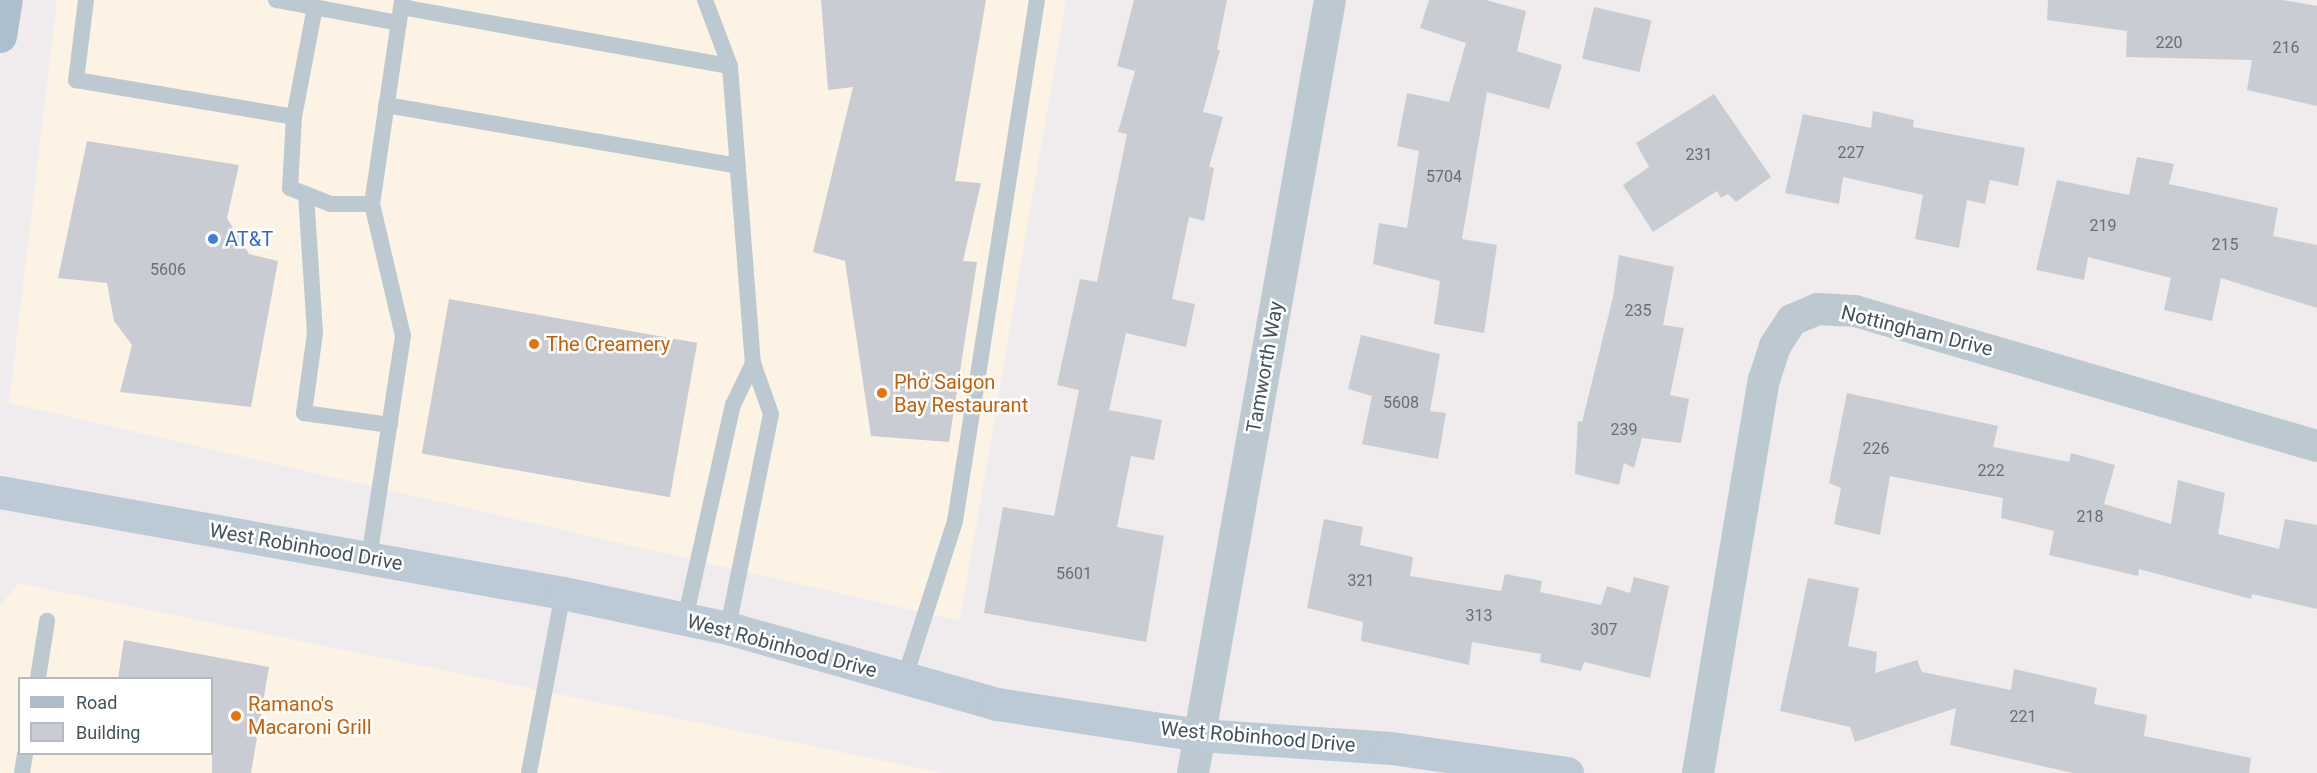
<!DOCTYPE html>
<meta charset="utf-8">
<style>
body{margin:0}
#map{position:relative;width:2317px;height:773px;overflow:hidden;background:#f0eced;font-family:Roboto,sans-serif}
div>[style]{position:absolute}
.commercial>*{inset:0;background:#fcf3e4}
.building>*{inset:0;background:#c9ccd2;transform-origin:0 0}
.lane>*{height:16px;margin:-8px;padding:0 8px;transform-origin:8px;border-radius:8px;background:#bcc9d0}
.street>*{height:32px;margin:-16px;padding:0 16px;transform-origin:16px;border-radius:16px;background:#bcc9d0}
.secondary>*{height:33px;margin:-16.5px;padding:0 16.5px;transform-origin:16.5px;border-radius:16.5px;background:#bccad5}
.primary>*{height:33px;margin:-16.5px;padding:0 16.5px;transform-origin:16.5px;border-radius:16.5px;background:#abbfce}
.dots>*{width:16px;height:16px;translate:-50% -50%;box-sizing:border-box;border:3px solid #fff;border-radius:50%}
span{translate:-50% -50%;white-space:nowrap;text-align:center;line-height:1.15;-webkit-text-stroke:5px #fff;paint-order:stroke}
.number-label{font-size:16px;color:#657079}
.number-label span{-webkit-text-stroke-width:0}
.shop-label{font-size:20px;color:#366cbe}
.left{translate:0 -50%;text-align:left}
.street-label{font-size:20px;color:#44525b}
.food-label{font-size:20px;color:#c56008}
.legend{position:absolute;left:18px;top:677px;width:195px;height:78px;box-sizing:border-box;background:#fff;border:2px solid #b4babd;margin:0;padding:8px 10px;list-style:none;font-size:18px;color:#44525b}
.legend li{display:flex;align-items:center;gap:12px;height:30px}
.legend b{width:30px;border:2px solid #b4babd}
</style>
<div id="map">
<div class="commercial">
<div style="clip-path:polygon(57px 0,1066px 0,960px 621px,9px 403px)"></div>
<div style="clip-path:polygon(evenodd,18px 583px,943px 773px,0 773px,0 607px,18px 583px,20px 678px,212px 678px,212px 754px,20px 754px,20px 678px)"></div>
</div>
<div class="building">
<div style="clip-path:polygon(821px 0,986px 0,955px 181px,981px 183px,963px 261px,977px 262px,949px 442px,871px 436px,845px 261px,813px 252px,853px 87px,828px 90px)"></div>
<div style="clip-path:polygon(1134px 0,1227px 0,1217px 49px,1220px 50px,1203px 112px,1223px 117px,1209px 167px,1214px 168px,1204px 221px,1189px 217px,1172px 299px,1195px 304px,1186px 347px,1126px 333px,1109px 410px,1162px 420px,1154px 460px,1131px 456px,1117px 527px,1164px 536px,1146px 642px,984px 613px,1003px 507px,1054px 516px,1079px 390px,1057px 385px,1080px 279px,1097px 282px,1127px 134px,1118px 132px,1135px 71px,1117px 66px)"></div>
<div style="clip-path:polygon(1429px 0,1486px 0,1526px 11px,1517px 51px,1562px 65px,1549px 109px,1487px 92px,1462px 239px,1497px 245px,1484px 333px,1434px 324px,1440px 281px,1373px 264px,1379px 223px,1407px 228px,1419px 151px,1397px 146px,1407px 93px,1449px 102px,1466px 43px,1420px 28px)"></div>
<div style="clip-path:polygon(2048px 0,2283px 0,2317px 6px,2317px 106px,2247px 90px,2252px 60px,2126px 57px,2127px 31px,2047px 20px)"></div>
<div style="left:1594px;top:7px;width:59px;height:53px;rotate:13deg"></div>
<div style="clip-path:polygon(1714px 94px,1771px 177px,1736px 202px,1728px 194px,1721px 198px,1717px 191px,1653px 232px,1623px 185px,1649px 167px,1636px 143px)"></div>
<div style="clip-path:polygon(1873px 111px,1914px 120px,1913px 127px,2025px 148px,2018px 186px,1990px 180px,1985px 204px,1967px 200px,1959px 248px,1915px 239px,1923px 195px,1843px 177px,1839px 204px,1785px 193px,1803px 114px,1871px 128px)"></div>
<div style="clip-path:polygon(87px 141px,239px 165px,227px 218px,249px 254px,278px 261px,251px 407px,120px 392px,132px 345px,114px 321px,107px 283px,58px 278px)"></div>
<div style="clip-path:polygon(2137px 157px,2174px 164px,2169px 184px,2278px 208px,2273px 236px,2317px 245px,2317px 308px,2221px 278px,2212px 321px,2164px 310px,2171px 278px,2088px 257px,2084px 280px,2036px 270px,2057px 180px,2129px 195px)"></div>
<div style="clip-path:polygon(1619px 255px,1674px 267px,1663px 325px,1684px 328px,1670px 395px,1689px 399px,1681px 443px,1642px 438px,1634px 468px,1624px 463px,1619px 485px,1575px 474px,1578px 421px,1582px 422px,1613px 297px)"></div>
<div style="left:449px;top:299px;width:252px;height:157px;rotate:10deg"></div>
<div style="clip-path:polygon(1361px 335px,1440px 354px,1430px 411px,1446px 413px,1438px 459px,1362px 444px,1372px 396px,1348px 389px)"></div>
<div style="clip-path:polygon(1847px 393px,1998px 426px,1993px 447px,2069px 462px,2071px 453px,2115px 465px,2104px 504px,2171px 524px,2178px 480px,2225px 493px,2218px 534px,2279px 549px,2285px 519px,2317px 525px,2317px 609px,2252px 594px,2251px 599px,2139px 569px,2138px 576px,2049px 555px,2054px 531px,2001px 518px,2003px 498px,1890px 476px,1880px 535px,1834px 524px,1841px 488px,1829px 483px)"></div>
<div style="clip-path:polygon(1324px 519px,1363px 527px,1360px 545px,1413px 557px,1410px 576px,1501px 591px,1505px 574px,1542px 581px,1540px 592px,1601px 605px,1607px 586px,1630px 593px,1634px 577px,1669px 586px,1650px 678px,1584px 662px,1581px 671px,1540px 662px,1541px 654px,1472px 642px,1469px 665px,1361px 641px,1363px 622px,1307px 608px)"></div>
<div style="clip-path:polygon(1808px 578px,1859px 588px,1848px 646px,1877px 652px,1875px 673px,1917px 660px,1922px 672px,2011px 690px,2014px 669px,2097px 688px,2094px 704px,2147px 715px,2144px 736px,2251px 758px,2249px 773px,2073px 773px,1950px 745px,1956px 708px,1855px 742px,1850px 727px,1780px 711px)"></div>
<div style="clip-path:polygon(124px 640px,269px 667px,251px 773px,212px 773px,212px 678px,118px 678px)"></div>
</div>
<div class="lane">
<div style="left:86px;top:0;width:81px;rotate:97.1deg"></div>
<div style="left:76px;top:80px;width:221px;rotate:9.6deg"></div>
<div style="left:294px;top:117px;width:71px;rotate:93.2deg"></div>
<div style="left:290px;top:188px;width:44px;rotate:21.3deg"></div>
<div style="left:331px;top:204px;width:41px"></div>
<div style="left:276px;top:0;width:125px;rotate:10.6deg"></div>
<div style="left:705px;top:0;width:71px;rotate:69.3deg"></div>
<div style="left:730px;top:66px;width:298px;rotate:85.6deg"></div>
<div style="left:753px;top:363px;width:54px;rotate:70.6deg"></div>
<div style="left:771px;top:414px;width:218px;rotate:101.4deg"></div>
<div style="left:401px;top:7px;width:334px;rotate:10.2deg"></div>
<div style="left:386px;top:105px;width:357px;rotate:9.8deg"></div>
<div style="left:294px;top:117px;width:112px;rotate:-79.2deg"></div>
<div style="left:306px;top:194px;width:139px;rotate:86.3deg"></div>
<div style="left:315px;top:333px;width:81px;rotate:97.8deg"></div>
<div style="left:304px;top:413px;width:87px;rotate:7.9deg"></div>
<div style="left:369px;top:558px;width:225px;rotate:-81.3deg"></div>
<div style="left:403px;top:336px;width:136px;rotate:-103.2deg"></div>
<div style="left:372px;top:204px;width:206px;rotate:-81.6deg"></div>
<div style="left:685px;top:619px;width:219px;rotate:-77.4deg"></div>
<div style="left:733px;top:405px;width:47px;rotate:-64.5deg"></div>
<div style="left:38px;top:678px;width:58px;rotate:-81deg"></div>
<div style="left:904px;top:680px;width:167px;rotate:-72.2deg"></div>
<div style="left:955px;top:521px;width:527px;rotate:-81.06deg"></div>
<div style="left:22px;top:773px;width:19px;rotate:-81deg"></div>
<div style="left:529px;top:773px;width:183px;rotate:-79.3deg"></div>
</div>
<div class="street">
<div style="left:1193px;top:773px;width:785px;rotate:-79.95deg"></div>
<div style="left:1698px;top:773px;width:399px;rotate:-80.5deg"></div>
<div style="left:1764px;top:380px;width:36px;rotate:-72deg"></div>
<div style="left:1775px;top:346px;width:31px;rotate:-57deg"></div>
<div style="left:1792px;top:320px;width:28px;rotate:-23deg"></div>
<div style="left:1818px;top:309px;width:37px;rotate:3deg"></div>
<div style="left:1855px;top:311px;width:481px;rotate:16.3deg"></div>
</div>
<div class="secondary">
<div style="left:0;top:492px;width:572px;rotate:10.17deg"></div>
<div style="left:563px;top:593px;width:169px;rotate:12deg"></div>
<div style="left:728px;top:628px;width:280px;rotate:15.8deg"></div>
<div style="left:997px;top:704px;width:205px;rotate:8.7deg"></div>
<div style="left:1200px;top:735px;width:191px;rotate:3.9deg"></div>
<div style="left:1391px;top:748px;width:178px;rotate:8.1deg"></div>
</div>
<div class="primary">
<div style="left:0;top:36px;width:36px;rotate:-81deg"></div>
</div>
<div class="dots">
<div style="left:213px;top:239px;background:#3f7fe0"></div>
<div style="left:534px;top:344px;background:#e8710a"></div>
<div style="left:882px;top:393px;background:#e8710a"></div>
<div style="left:236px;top:716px;background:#e8710a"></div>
</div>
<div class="number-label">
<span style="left:2169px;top:43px">220</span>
<span style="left:2286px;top:48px">216</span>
<span style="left:1851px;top:153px">227</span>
<span style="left:1699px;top:155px">231</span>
<span style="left:1444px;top:177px">5704</span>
<span style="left:2103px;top:226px">219</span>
<span style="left:2225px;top:245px">215</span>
<span style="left:168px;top:270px">5606</span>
<span style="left:1638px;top:311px">235</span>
<span style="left:1401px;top:403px">5608</span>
<span style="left:1624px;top:430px">239</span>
<span style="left:1876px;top:449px">226</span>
<span style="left:1991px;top:471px">222</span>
<span style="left:2090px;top:517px">218</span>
<span style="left:1074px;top:574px">5601</span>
<span style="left:1361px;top:581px">321</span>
<span style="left:1479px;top:616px">313</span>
<span style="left:1604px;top:630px">307</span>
<span style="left:2023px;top:717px">221</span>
</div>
<div class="shop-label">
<span class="left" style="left:225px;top:239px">AT&amp;T</span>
</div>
<div class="street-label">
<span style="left:1917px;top:331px;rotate:14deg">Nottingham Drive</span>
<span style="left:1265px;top:367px;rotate:-80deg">Tamworth Way</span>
<span style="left:306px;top:547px;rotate:10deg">West Robinhood Drive</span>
<span style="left:782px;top:646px;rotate:15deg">West Robinhood Drive</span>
<span style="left:1258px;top:737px;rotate:5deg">West Robinhood Drive</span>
</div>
<div class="food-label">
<span class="left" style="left:546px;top:344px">The Creamery</span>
<span class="left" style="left:894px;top:394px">Phở Saigon<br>Bay Restaurant</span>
<span class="left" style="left:248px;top:716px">Ramano's<br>Macaroni Grill</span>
</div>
<ul class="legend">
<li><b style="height:8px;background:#abbfce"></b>Road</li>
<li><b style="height:16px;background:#c9ccd2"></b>Building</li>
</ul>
</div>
